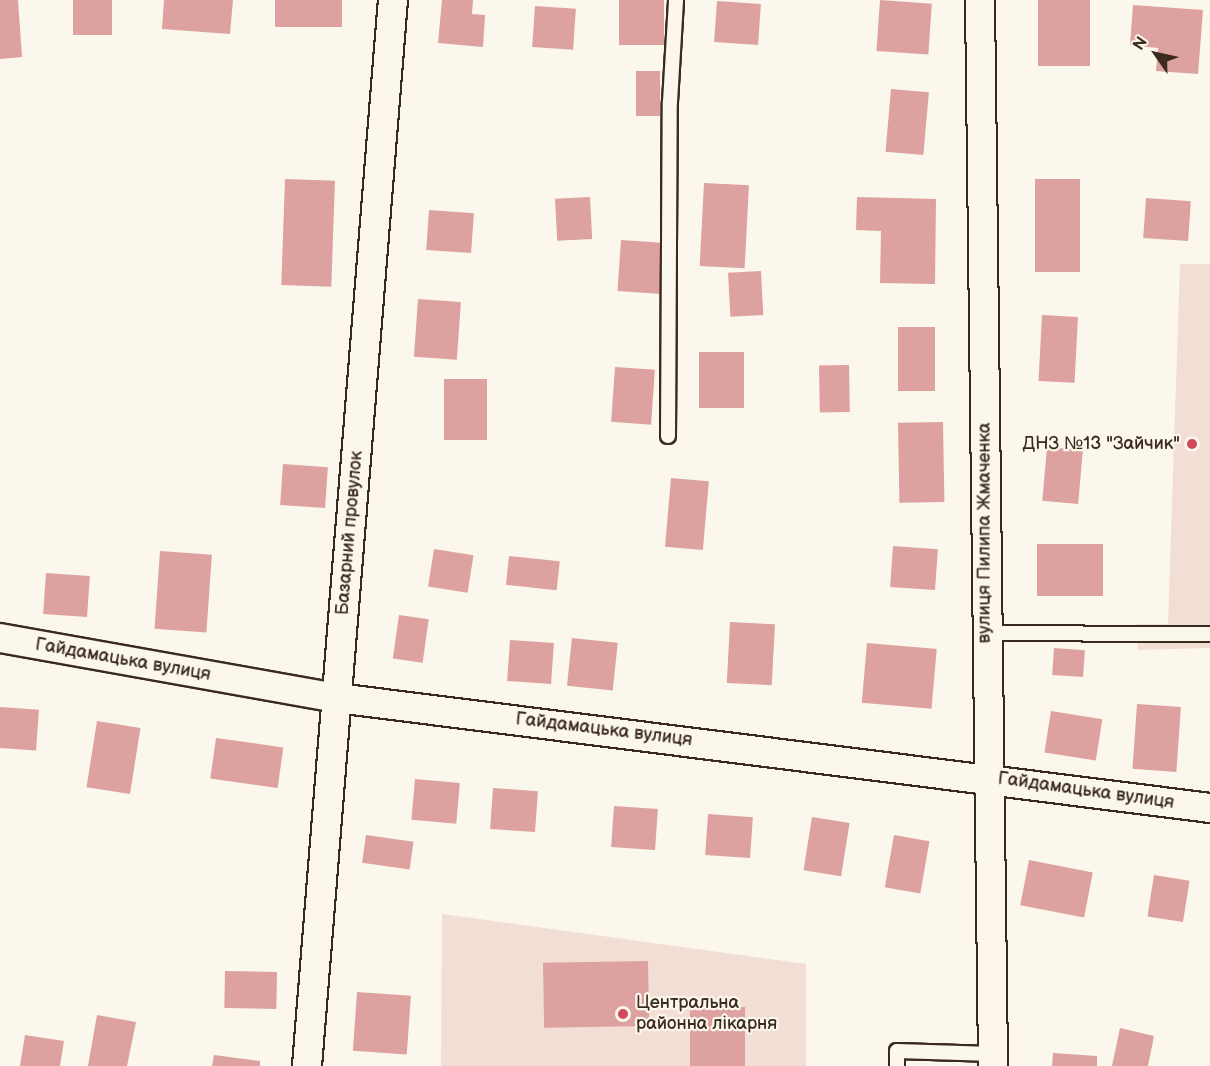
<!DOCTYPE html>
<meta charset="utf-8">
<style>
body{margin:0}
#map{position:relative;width:1210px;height:1066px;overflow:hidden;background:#fbf7ec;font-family:"Balsamiq Sans",sans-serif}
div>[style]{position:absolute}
.built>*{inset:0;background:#f2ded5}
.building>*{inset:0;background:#dda29f;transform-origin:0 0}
.roads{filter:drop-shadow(2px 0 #3b2a1e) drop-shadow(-2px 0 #3b2a1e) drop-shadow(0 2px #3b2a1e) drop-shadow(0 -2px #3b2a1e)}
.service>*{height:14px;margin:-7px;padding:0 7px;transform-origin:7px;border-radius:7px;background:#fbf7ec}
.minor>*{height:28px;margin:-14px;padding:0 14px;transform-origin:14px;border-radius:14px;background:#fbf7ec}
.dots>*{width:16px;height:16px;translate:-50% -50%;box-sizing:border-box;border:3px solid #fbf7ec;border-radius:50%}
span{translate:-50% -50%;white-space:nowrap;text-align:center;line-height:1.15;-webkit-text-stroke:4.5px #fbf7ec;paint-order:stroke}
.poi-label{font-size:18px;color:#3b2a1e}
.right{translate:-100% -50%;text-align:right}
.left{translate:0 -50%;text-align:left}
.street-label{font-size:18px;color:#3b2a1e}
.north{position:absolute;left:1126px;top:24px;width:60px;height:60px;-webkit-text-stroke:4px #fbf7ec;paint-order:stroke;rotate:304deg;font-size:16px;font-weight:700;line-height:24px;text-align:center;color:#3b2a1e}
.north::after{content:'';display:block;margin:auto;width:21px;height:27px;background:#3b2a1e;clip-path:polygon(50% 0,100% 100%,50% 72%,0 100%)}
</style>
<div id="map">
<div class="built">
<div style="clip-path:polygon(1180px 264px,1210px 264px,1210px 648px,1138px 650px,1136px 624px,1168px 624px)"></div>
<div style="clip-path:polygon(442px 914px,806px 964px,806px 1066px,441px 1066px)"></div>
</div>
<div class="building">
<div style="clip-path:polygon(0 0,18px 0,22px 57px,0 59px)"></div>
<div style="left:73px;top:0;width:39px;height:35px"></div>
<div style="clip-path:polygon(164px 0,233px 0,230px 34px,162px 29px)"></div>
<div style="left:275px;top:0;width:67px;height:27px"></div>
<div style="clip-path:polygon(442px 0,473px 0,472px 14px,485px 15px,483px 47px,438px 43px)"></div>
<div style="left:619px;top:0;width:45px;height:45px"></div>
<div style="left:880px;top:0;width:52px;height:51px;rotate:4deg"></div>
<div style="left:1038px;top:0;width:52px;height:66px"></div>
<div style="left:717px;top:1px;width:44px;height:41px;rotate:4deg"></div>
<div style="clip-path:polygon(1133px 5px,1203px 10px,1198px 74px,1156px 71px,1158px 48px,1130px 45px)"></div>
<div style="left:535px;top:6px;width:41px;height:41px;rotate:4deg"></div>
<div style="left:636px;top:71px;width:24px;height:45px"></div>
<div style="left:891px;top:89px;width:38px;height:63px;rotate:5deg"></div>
<div style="left:285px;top:179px;width:50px;height:106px;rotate:2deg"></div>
<div style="left:1035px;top:179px;width:45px;height:93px"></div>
<div style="left:704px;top:183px;width:45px;height:83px;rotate:3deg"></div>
<div style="left:590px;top:197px;width:42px;height:35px;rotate:87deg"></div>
<div style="clip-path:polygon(857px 197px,936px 199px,935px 284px,880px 283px,881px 231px,856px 230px)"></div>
<div style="left:1146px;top:198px;width:45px;height:40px;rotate:4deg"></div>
<div style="left:429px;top:210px;width:45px;height:40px;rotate:4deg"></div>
<div style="left:621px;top:240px;width:44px;height:51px;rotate:4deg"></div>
<div style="left:761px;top:271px;width:44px;height:33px;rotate:87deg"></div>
<div style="left:418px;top:299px;width:43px;height:58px;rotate:4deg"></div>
<div style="left:1042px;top:315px;width:36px;height:66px;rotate:3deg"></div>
<div style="left:898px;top:327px;width:37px;height:64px"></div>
<div style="left:699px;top:352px;width:45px;height:56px"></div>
<div style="left:849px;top:365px;width:47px;height:30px;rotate:89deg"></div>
<div style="left:615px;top:367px;width:40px;height:55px;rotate:4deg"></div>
<div style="left:444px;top:379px;width:43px;height:61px"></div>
<div style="left:943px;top:422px;width:80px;height:45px;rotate:89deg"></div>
<div style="left:1047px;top:447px;width:36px;height:54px;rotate:5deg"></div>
<div style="left:283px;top:464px;width:45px;height:41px;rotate:4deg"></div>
<div style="left:671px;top:478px;width:38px;height:69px;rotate:5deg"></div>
<div style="left:1037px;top:544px;width:66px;height:52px"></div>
<div style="left:893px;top:546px;width:45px;height:41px;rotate:4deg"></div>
<div style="left:434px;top:549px;width:40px;height:38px;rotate:9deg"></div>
<div style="left:160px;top:551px;width:52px;height:78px;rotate:4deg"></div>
<div style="left:509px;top:556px;width:51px;height:29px;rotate:6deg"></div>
<div style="left:46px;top:573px;width:44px;height:41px;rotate:4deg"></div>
<div style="left:399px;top:615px;width:30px;height:44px;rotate:8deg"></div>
<div style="left:730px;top:622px;width:45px;height:61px;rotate:3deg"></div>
<div style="left:572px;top:638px;width:46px;height:48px;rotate:6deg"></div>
<div style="left:510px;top:640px;width:44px;height:41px;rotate:4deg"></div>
<div style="left:867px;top:643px;width:70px;height:60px;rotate:5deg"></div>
<div style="left:1054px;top:648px;width:31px;height:27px;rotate:4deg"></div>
<div style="left:1137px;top:704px;width:44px;height:65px;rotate:4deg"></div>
<div style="left:0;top:707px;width:39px;height:41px;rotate:4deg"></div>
<div style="left:1051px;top:711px;width:52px;height:42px;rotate:9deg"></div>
<div style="left:97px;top:721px;width:44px;height:67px;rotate:9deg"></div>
<div style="left:216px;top:738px;width:68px;height:41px;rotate:8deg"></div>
<div style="left:415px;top:779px;width:45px;height:41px;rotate:5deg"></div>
<div style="left:493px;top:788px;width:45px;height:41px;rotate:4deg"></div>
<div style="left:614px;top:806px;width:44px;height:41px;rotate:4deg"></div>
<div style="left:708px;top:814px;width:45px;height:41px;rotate:4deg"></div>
<div style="left:812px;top:817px;width:38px;height:54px;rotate:9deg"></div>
<div style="left:366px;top:835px;width:48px;height:28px;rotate:8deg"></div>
<div style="left:894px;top:835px;width:36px;height:53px;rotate:10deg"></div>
<div style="left:1029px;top:860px;width:65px;height:46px;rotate:11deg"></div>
<div style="left:1154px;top:875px;width:36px;height:42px;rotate:9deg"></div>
<div style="left:648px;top:961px;width:65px;height:105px;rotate:89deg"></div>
<div style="left:225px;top:971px;width:52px;height:37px;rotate:1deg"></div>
<div style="left:357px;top:992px;width:54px;height:59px;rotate:4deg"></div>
<div style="left:690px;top:1007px;width:55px;height:59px"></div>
<div style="clip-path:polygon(97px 1015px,136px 1022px,127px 1066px,88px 1066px)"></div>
<div style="clip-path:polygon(1120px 1028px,1154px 1036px,1148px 1066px,1112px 1066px)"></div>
<div style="clip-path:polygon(25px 1035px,64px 1041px,60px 1066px,20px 1066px)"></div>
<div style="clip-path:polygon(1053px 1053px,1097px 1056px,1097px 1066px,1052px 1066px)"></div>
<div style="clip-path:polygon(214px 1055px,260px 1061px,260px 1066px,212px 1066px)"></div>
</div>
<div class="roads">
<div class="service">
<div style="left:668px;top:436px;width:334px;rotate:-89.7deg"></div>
<div style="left:670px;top:102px;width:102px;rotate:-86.6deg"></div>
<div style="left:986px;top:633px;width:224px;rotate:0.3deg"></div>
<div style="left:897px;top:1066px;width:15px;rotate:-90deg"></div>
<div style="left:897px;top:1051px;width:96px;rotate:1.8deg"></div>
</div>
<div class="minor">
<div style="left:980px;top:0;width:1066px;rotate:89.3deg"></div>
<div style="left:0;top:638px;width:342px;rotate:10.1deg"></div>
<div style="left:337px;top:698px;width:880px;rotate:7.18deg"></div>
<div style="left:307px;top:1066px;width:1069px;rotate:-85.39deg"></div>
</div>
</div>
<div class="dots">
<div style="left:1192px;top:444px;background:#d1495b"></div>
<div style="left:623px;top:1014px;background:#d1495b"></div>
</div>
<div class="poi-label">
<span class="right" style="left:1180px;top:444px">ДНЗ №13 "Зайчик"</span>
<span class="left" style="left:636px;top:1014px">Центральна<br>районна лікарня</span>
</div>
<div class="street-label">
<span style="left:350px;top:533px;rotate:-85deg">Базарний провулок</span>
<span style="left:985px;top:533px;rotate:-90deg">вулиця Пилипа Жмаченка</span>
<span style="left:123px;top:660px;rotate:10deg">Гайдамацька вулиця</span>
<span style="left:604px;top:730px;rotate:7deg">Гайдамацька вулиця</span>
<span style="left:1086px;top:791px;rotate:8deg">Гайдамацька вулиця</span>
</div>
<div class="north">N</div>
</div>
